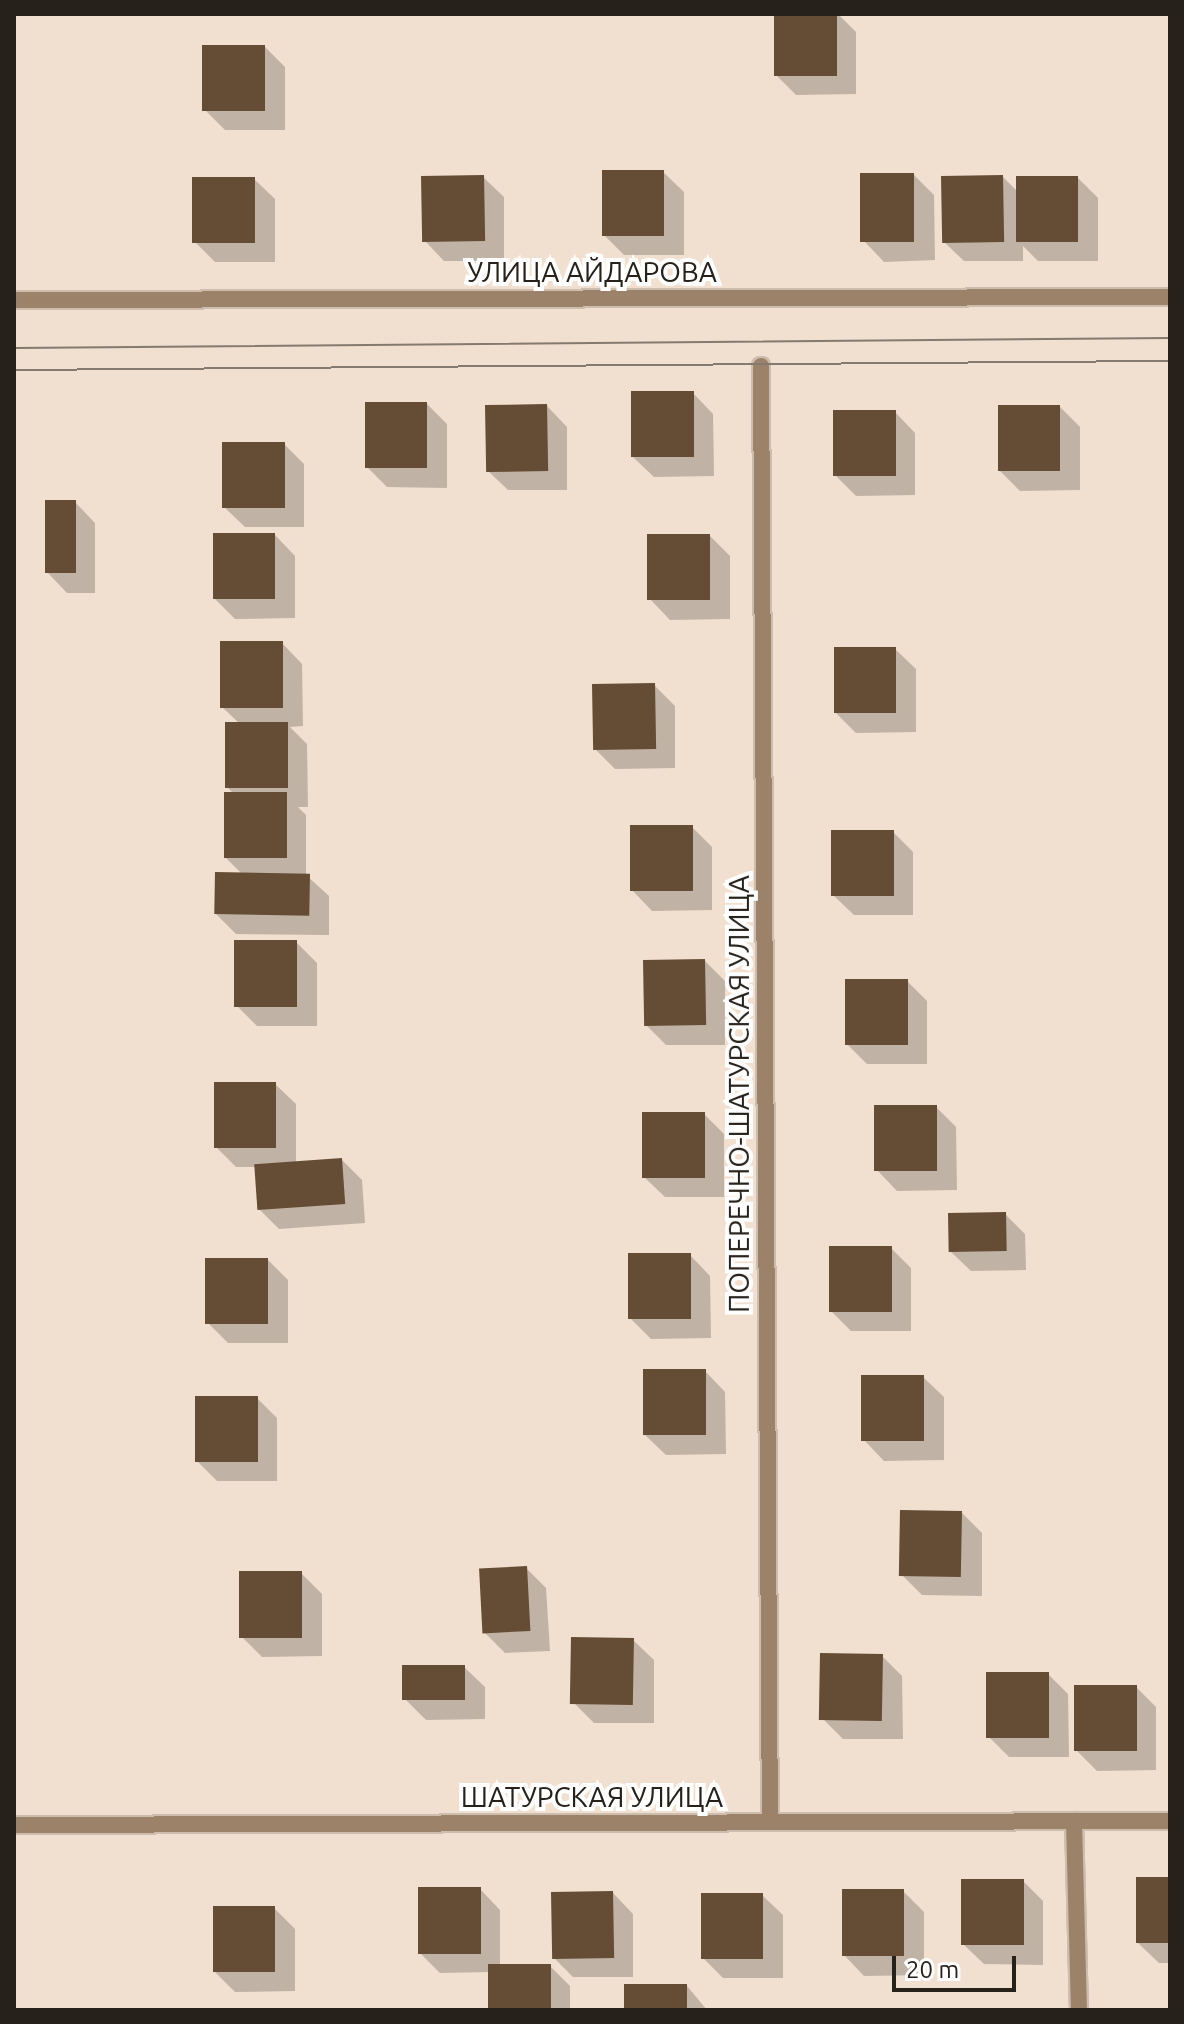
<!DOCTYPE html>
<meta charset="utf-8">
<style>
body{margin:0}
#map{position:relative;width:1184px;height:2024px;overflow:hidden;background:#f1dfcf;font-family:Ubuntu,sans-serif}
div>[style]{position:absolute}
.shadow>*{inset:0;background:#0003}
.building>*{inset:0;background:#644c35;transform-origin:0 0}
.roads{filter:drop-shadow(2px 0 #cdbdaf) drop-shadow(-2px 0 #cdbdaf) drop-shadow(0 2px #cdbdaf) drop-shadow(0 -2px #cdbdaf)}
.street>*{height:16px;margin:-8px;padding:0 8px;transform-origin:8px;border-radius:8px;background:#9c8269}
.tram>*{height:2px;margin:-1px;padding:0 1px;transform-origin:1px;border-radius:1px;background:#857a6f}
span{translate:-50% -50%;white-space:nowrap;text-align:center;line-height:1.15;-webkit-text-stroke:8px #fff;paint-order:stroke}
.street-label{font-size:28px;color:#27211b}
.frame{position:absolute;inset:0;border:16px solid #27211b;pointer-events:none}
.scale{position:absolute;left:892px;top:1956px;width:124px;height:36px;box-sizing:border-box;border:4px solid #27211b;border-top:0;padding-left:10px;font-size:24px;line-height:28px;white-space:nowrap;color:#27211b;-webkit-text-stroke:6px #fff;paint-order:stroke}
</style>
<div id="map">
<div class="shadow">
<div style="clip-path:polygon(776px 14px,838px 14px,856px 32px,856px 94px,796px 95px,776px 75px)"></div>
<div style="clip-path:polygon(265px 47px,285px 67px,285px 130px,225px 130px,205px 110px)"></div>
<div style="clip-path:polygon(663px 172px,684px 192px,684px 255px,624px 255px,604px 235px)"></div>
<div style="clip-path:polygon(914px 175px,934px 195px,935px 260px,884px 262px,864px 241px)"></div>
<div style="clip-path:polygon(483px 177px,504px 197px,504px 261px,444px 261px,424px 240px)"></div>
<div style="clip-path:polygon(1003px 177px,1018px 192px,1078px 178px,1098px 198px,1098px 261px,1038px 261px,1023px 246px,1023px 261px,964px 261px,943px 241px)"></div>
<div style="clip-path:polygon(254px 179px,275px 199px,275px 262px,215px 262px,195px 242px)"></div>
<div style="clip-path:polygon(693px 393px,713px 414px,714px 476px,654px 477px,633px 457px)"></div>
<div style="clip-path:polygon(427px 404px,447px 424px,447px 488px,387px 487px,367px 467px)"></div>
<div style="clip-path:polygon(547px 406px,567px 427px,567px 490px,508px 490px,487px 470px)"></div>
<div style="clip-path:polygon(1060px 407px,1080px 427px,1080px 490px,1020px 491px,1000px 471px)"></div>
<div style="clip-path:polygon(895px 412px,915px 433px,915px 495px,856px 496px,836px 476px)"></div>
<div style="clip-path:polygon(284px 444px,304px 464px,304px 527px,245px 527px,224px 507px)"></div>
<div style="clip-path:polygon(75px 502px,95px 523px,95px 593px,67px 593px,47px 572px)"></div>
<div style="clip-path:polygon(275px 535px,295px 556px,295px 618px,235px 619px,215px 599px)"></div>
<div style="clip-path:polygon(710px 536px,730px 556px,730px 619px,670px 620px,650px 599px)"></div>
<div style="clip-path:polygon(282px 643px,302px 664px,303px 726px,290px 727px,307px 744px,308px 807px,298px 807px,306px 815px,306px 875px,329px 896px,329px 935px,236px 934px,216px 914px,243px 875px,226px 858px,235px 795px,227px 787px,240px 724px,222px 707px)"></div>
<div style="clip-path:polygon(895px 649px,916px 669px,916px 732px,856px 733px,836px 713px)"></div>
<div style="clip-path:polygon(654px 685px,675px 706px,675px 768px,615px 769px,595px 749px)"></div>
<div style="clip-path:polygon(692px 827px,712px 847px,712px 910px,652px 911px,632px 890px)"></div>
<div style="clip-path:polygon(893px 832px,913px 852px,913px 915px,854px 915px,833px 895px)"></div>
<div style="clip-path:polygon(296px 942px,317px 963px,317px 1026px,257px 1026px,237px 1006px)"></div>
<div style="clip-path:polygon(705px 961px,725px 981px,725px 1045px,666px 1045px,645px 1024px)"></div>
<div style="clip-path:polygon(907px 981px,927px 1001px,927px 1064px,867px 1064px,847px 1044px)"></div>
<div style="clip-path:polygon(275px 1084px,296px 1104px,296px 1162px,342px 1160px,362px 1180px,365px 1223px,279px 1229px,258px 1208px,256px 1167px,236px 1167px,216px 1147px)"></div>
<div style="clip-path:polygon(936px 1107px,956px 1127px,957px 1190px,897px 1191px,877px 1170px)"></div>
<div style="clip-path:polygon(704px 1114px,724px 1134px,724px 1197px,665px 1197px,644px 1177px)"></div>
<div style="clip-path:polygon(1005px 1214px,1025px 1234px,1026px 1270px,971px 1271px,950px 1251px)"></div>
<div style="clip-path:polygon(891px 1248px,911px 1268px,911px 1331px,851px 1331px,831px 1311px)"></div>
<div style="clip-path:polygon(690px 1255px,710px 1276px,711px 1338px,651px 1339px,631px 1319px)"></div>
<div style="clip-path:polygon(268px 1260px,288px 1280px,288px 1343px,228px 1343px,208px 1323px)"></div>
<div style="clip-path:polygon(705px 1371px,725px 1392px,726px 1454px,666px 1455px,645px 1435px)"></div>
<div style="clip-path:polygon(923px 1377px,944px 1397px,944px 1460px,884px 1461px,864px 1440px)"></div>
<div style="clip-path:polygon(257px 1398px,277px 1418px,277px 1481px,217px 1481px,197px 1461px)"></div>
<div style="clip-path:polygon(962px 1513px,982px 1533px,982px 1596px,922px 1595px,902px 1575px)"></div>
<div style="clip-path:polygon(526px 1568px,546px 1588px,550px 1651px,505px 1653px,485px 1633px)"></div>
<div style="clip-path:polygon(301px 1573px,322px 1594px,322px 1656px,262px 1657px,242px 1637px)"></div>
<div style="clip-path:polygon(633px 1640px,654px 1660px,654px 1723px,594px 1723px,574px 1703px)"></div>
<div style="clip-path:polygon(882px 1656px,902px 1676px,903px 1739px,843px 1739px,823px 1719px)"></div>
<div style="clip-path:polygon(464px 1667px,485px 1687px,485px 1719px,426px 1720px,405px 1699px)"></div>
<div style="clip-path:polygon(1048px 1674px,1068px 1694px,1069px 1757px,1009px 1757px,989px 1737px)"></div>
<div style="clip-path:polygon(1136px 1687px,1156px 1707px,1156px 1770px,1097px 1771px,1076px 1750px)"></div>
<div style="clip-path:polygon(1170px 1879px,1170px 1963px,1159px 1963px,1138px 1943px)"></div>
<div style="clip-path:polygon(1023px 1881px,1043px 1901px,1043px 1965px,984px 1964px,963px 1944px)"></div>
<div style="clip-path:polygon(480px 1889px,500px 1910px,500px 1966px,550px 1966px,570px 1986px,570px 2010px,490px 2010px,490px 1972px,440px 1973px,420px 1953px)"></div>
<div style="clip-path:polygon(903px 1891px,924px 1912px,924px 1975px,864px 1976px,844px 1955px)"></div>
<div style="clip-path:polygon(613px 1893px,633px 1914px,633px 1977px,573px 1977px,553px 1957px)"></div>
<div style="clip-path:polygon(762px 1895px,783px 1915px,783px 1978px,723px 1978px,703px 1958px)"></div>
<div style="clip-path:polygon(274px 1908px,295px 1929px,295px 1991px,235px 1992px,215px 1972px)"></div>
<div style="clip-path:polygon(687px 1986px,707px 2010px,627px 2010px)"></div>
</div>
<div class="building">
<div style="left:774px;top:14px;width:63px;height:62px"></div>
<div style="left:202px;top:45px;width:63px;height:66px"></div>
<div style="left:602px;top:170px;width:62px;height:66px"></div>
<div style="left:860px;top:173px;width:54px;height:69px"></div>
<div style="left:484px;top:175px;width:66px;height:63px;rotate:89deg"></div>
<div style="left:1003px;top:175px;width:67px;height:62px;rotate:89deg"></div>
<div style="left:1016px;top:176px;width:62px;height:66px"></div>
<div style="left:192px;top:177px;width:63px;height:66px"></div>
<div style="left:631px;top:391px;width:63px;height:66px"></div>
<div style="left:365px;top:402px;width:62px;height:66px"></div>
<div style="left:547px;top:404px;width:67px;height:62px;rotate:89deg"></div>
<div style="left:998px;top:405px;width:62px;height:66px"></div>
<div style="left:896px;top:410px;width:66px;height:63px;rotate:90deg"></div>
<div style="left:222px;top:442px;width:63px;height:66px"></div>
<div style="left:45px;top:500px;width:31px;height:73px"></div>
<div style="left:213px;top:533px;width:62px;height:66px"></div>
<div style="left:647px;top:534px;width:63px;height:66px"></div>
<div style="left:220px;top:641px;width:63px;height:67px"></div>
<div style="left:834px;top:647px;width:62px;height:66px"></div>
<div style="left:655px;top:683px;width:66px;height:63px;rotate:89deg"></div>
<div style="left:288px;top:722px;width:66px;height:63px;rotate:90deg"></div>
<div style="left:287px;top:792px;width:66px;height:63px;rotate:90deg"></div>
<div style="left:693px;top:825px;width:66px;height:63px;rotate:90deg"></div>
<div style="left:831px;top:830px;width:63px;height:66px"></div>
<div style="left:215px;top:872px;width:95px;height:42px;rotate:1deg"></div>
<div style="left:297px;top:940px;width:67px;height:63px;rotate:90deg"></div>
<div style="left:705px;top:959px;width:66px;height:62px;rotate:89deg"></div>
<div style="left:845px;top:979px;width:63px;height:66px"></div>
<div style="left:214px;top:1082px;width:62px;height:66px"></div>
<div style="left:874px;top:1105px;width:63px;height:66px"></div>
<div style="left:642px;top:1112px;width:63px;height:66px"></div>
<div style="left:342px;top:1158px;width:46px;height:88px;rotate:86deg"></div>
<div style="left:1006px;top:1212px;width:39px;height:58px;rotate:89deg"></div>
<div style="left:829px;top:1246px;width:63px;height:66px"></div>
<div style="left:691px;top:1253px;width:66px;height:63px;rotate:90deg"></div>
<div style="left:205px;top:1258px;width:63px;height:66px"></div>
<div style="left:643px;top:1369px;width:63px;height:66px"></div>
<div style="left:861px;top:1375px;width:63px;height:66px"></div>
<div style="left:195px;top:1396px;width:63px;height:66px"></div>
<div style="left:900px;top:1510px;width:62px;height:66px;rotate:1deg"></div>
<div style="left:527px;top:1566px;width:65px;height:48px;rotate:87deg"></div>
<div style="left:239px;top:1571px;width:63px;height:67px"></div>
<div style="left:571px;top:1637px;width:63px;height:67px;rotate:1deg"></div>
<div style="left:820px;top:1653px;width:63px;height:67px;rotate:1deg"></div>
<div style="left:465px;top:1665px;width:35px;height:63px;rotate:90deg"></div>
<div style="left:986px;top:1672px;width:63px;height:66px"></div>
<div style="left:1074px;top:1685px;width:63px;height:66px"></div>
<div style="left:1136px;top:1877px;width:34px;height:66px"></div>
<div style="left:961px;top:1879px;width:63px;height:66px"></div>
<div style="left:418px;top:1887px;width:63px;height:67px"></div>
<div style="left:904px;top:1889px;width:67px;height:62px;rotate:90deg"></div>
<div style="left:613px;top:1891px;width:67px;height:62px;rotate:89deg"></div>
<div style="left:701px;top:1893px;width:62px;height:66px"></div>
<div style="left:275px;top:1906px;width:66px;height:62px;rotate:90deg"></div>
<div style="left:488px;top:1964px;width:63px;height:46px"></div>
<div style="left:624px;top:1984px;width:63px;height:26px"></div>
</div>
<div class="roads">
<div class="street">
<div style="left:14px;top:300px;width:1156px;rotate:-0.15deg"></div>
<div style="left:761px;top:366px;width:1456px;rotate:89.65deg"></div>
<div style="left:1074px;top:1821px;width:189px;rotate:88.5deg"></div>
<div style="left:14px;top:1825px;width:1156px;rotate:-0.2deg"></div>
</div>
</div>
<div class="tram">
<div style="left:14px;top:348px;width:1156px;rotate:-0.5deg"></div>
<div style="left:14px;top:370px;width:1156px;rotate:-0.45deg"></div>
</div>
<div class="street-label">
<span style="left:592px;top:272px">УЛИЦА АЙДАРОВА</span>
<span style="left:739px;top:1094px;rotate:-90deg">ПОПЕРЕЧНО-ШАТУРСКАЯ УЛИЦА</span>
<span style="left:592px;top:1797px">ШАТУРСКАЯ УЛИЦА</span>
</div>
<div class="frame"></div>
<div class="scale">20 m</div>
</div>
